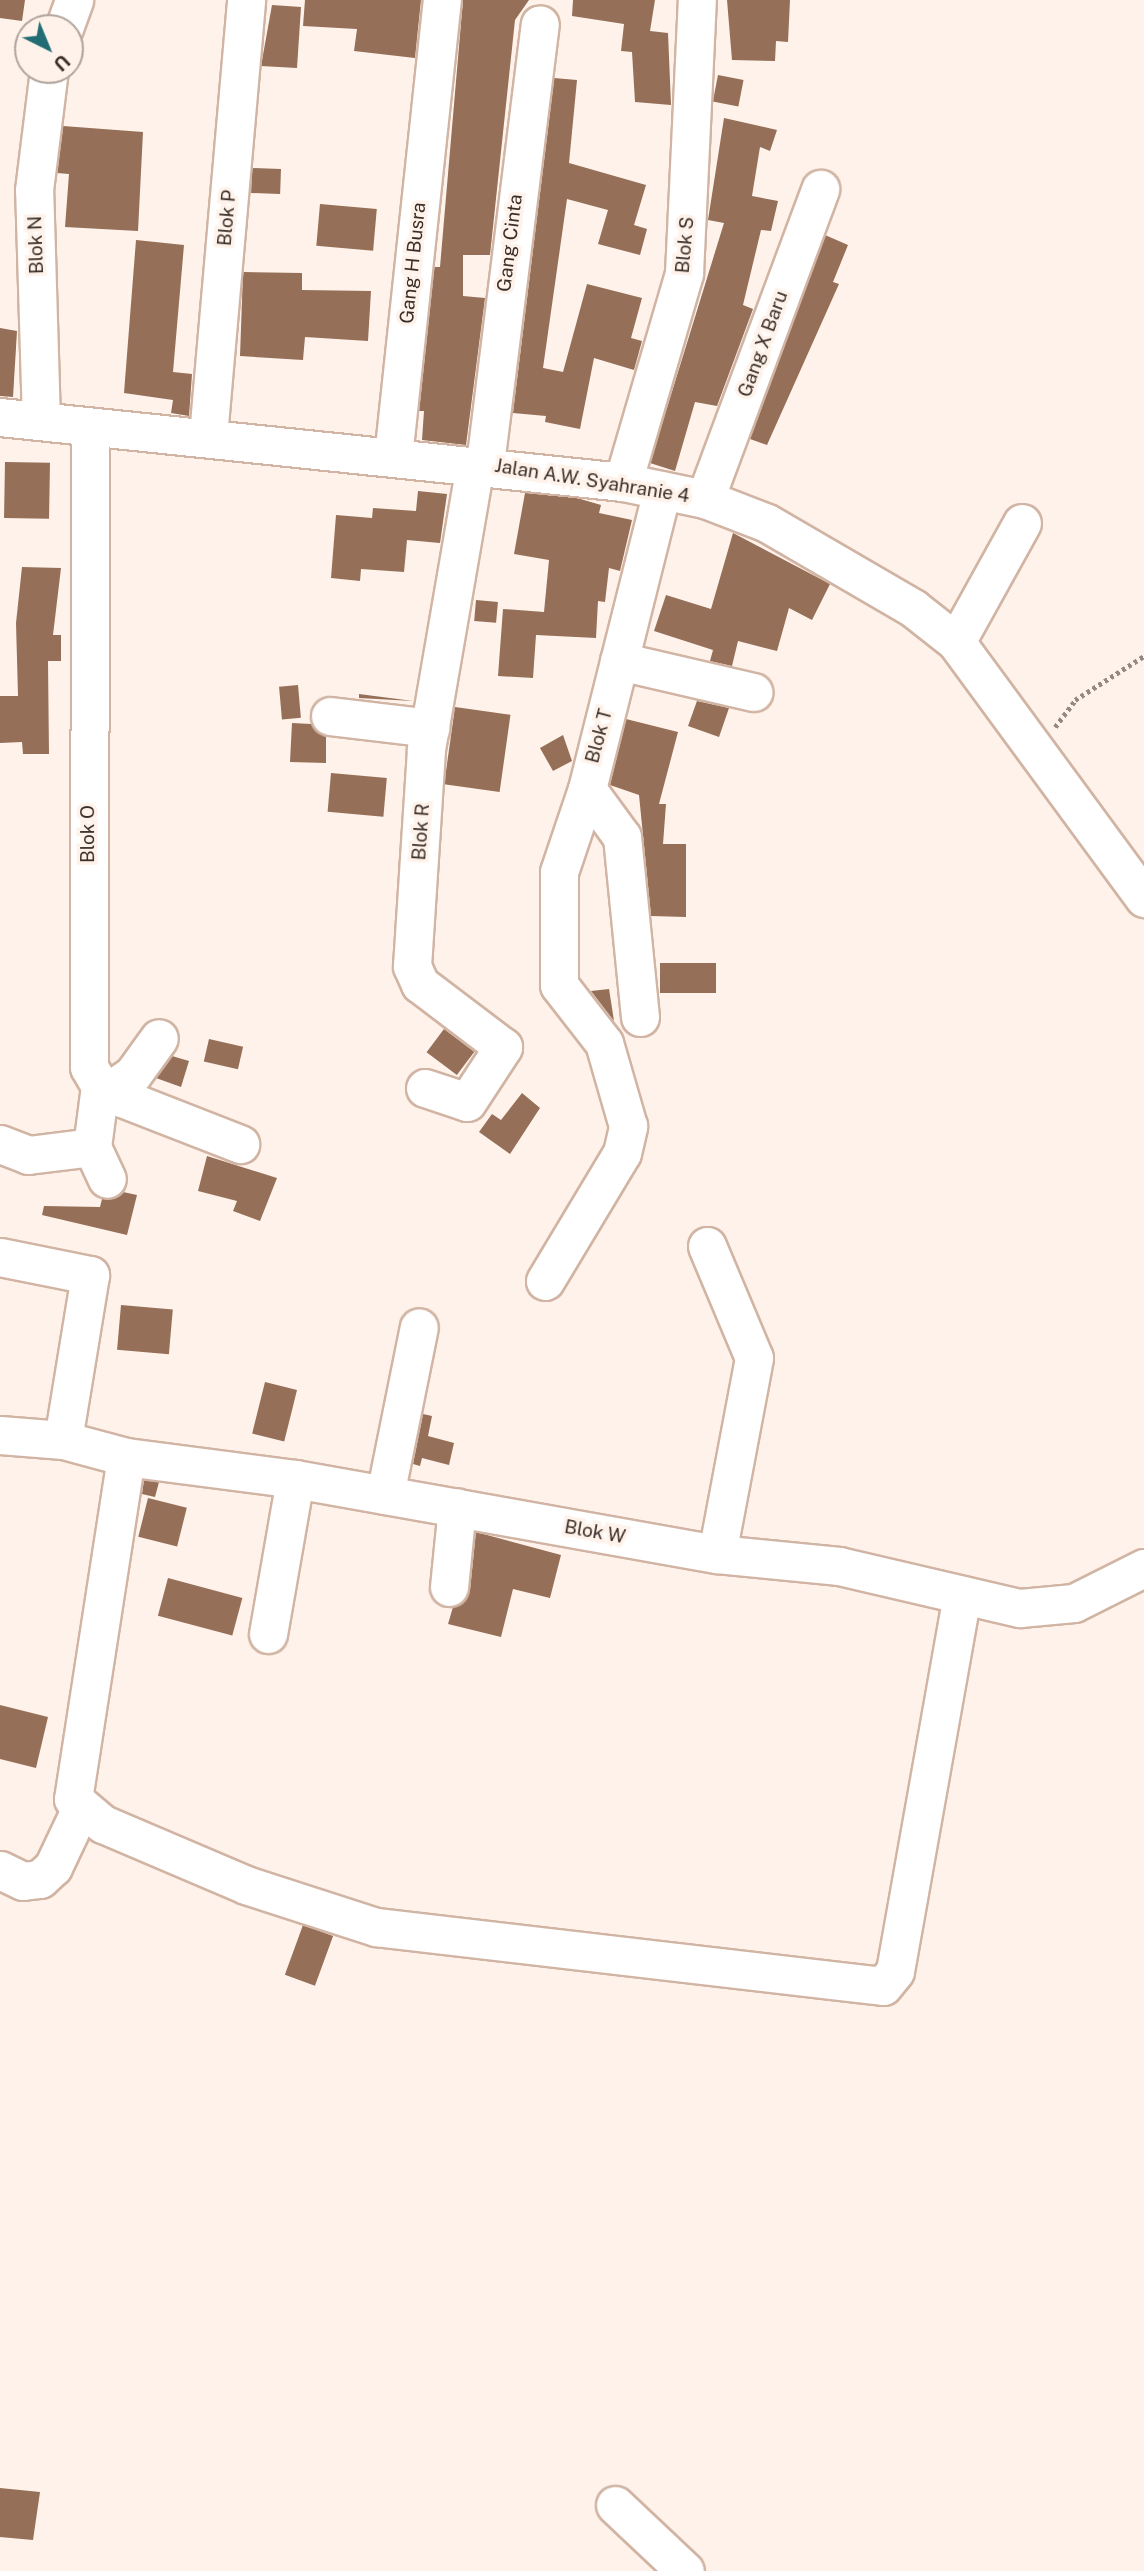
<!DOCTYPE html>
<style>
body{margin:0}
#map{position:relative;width:1144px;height:2571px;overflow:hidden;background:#fef2ea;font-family:"Public Sans",sans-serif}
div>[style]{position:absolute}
.building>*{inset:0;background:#956f57;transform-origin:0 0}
.path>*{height:4.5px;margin-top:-2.25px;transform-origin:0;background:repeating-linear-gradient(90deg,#948981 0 3.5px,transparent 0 7px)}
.roads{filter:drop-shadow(2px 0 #d1b4a3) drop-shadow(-2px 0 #d1b4a3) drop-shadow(0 2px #d1b4a3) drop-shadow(0 -2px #d1b4a3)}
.minor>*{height:37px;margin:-18.5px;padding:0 18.5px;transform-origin:18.5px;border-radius:18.5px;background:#fff}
span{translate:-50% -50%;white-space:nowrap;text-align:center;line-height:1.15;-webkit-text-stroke:7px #fef2ea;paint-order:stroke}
.street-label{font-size:19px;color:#3a2f28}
.north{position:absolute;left:14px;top:14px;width:70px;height:70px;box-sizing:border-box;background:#fef2ea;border:2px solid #b0a49c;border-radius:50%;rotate:137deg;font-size:19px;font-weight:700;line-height:28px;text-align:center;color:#3a2f28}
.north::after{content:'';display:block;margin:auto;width:24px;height:32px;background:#226d73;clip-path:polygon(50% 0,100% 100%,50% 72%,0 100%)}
</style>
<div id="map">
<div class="building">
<div style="clip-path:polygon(0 0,25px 0,22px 21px,0 18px)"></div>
<div style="clip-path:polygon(305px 0,421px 0,415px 58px,354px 51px,357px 29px,303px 26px)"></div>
<div style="clip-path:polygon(463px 0,529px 0,515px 20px,490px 255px,463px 255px,463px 296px,485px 298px,466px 445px,422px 440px,424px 411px,419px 411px,434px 267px,440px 267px)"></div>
<div style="clip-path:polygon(573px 0,655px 0,650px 31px,668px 33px,671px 105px,635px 102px,632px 52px,621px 51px,624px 24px,572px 16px)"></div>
<div style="clip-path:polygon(727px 0,790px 0,788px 42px,776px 41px,775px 61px,732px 60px)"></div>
<div style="clip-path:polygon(272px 5px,301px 7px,297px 68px,261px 66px)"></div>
<div style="left:718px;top:75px;width:26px;height:27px;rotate:11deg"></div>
<div style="clip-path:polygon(554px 78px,577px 80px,569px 163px,646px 185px,634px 225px,647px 229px,640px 255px,598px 244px,608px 210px,567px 199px,543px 368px,563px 372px,587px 284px,642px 298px,631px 338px,642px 341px,634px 370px,594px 358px,580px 429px,545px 422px,546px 416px,513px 413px)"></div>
<div style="clip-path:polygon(724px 118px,777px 130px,770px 151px,760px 147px,752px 196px,778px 201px,771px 231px,761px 230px,743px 305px,753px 309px,717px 406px,695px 402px,675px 471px,650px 463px,724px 223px,708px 220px)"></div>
<div style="clip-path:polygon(63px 126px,143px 132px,138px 231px,65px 227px,69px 174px,57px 173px)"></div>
<div style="left:252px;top:168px;width:29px;height:25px;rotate:2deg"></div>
<div style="left:320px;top:204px;width:57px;height:42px;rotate:5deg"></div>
<div style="clip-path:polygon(825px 235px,848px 245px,833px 282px,839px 284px,767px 445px,750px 439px)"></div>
<div style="clip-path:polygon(136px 240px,184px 245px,173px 372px,192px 374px,189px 416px,171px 413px,173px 400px,124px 393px)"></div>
<div style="clip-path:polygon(243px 272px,302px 273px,302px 290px,371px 291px,368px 341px,305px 337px,303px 360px,240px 356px)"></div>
<div style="clip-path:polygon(0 328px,17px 331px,13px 397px,0 396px)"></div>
<div style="left:5px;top:462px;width:45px;height:56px;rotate:1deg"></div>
<div style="clip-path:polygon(418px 491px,447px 494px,440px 543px,407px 540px,404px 572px,361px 569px,360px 581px,331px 578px,336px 515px,372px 518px,373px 508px,416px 511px)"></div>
<div style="clip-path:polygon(525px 493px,577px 498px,601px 505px,599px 513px,632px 520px,620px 571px,609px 568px,605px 602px,598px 601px,596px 638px,536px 635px,533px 678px,498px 676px,503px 609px,544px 612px,549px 560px,514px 554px)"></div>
<div style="clip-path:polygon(733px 533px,830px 584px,812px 620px,789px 608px,777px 651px,738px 641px,732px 666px,710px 661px,713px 650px,654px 631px,666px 595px,711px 609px)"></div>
<div style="clip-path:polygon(22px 567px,61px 568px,53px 635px,61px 635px,61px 661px,48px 661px,49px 754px,23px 754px,22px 742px,0 743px,0 696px,18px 696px,16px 623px)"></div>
<div style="left:476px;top:600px;width:22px;height:21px;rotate:5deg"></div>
<div style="left:298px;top:685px;width:33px;height:19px;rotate:85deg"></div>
<div style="clip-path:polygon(359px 694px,413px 701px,359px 698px)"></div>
<div style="clip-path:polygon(697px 701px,729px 708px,719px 737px,688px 726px)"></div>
<div style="left:455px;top:707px;width:56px;height:78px;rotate:8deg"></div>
<div style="clip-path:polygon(626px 719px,678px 732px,659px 804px,666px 804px,663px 844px,686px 844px,686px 917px,651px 916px,639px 795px,610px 785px)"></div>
<div style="clip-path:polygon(292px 723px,311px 724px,326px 737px,326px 763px,290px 762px)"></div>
<div style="clip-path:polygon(563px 735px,572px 761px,553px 771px,540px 748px)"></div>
<div style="left:331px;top:773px;width:56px;height:39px;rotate:5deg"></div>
<div style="left:660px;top:963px;width:56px;height:30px"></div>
<div style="clip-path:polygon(609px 989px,614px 1021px,591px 991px)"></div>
<div style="left:444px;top:1029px;width:38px;height:29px;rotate:37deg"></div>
<div style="left:209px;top:1039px;width:35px;height:23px;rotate:13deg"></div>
<div style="clip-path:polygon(172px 1056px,189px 1061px,181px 1087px,156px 1078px)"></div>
<div style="clip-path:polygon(522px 1093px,540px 1108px,510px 1154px,479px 1132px,492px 1114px,501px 1120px)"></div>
<div style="clip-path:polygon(207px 1156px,277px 1178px,260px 1221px,233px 1211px,237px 1201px,198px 1191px)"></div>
<div style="clip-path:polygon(123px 1192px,137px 1195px,127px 1235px,42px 1215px,44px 1206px,100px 1207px,102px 1199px)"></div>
<div style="left:121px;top:1305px;width:52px;height:45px;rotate:5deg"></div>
<div style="left:265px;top:1382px;width:33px;height:53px;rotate:14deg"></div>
<div style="clip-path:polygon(423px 1414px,432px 1416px,428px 1436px,454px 1443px,449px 1465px,422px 1458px,420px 1466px,413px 1464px)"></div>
<div style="clip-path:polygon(144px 1480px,159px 1482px,155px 1497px,142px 1494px)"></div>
<div style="left:148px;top:1498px;width:40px;height:40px;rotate:14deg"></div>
<div style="clip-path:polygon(476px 1532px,561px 1555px,550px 1598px,513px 1589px,501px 1637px,448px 1624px,453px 1607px,470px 1590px)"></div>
<div style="left:168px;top:1578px;width:77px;height:39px;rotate:15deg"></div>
<div style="clip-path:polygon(0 1705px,48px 1717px,36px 1768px,0 1759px)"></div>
<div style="left:303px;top:1925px;width:32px;height:53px;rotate:20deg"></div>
<div style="clip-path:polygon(0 2488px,40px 2492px,33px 2540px,0 2537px)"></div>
</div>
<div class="path">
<div style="left:1055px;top:727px;width:34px;rotate:-53deg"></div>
<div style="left:1075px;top:700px;width:82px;rotate:-32.5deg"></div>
</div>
<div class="roads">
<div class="minor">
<div style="left:64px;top:28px;width:30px;rotate:-70deg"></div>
<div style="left:0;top:417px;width:626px;rotate:5.96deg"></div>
<div style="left:623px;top:482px;width:84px;rotate:11.7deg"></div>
<div style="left:705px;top:499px;width:66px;rotate:21.2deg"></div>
<div style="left:767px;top:523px;width:169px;rotate:30.2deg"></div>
<div style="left:913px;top:608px;width:55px;rotate:38.3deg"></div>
<div style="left:956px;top:642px;width:318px;rotate:53.7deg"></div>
<div style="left:41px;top:421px;width:231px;rotate:-91.7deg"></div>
<div style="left:34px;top:190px;width:121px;rotate:-82.9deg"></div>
<div style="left:90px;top:427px;width:640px;rotate:90.09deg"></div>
<div style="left:89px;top:1067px;width:22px;rotate:60deg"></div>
<div style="left:100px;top:1086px;width:25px;rotate:29deg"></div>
<div style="left:122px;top:1098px;width:127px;rotate:21.3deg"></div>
<div style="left:208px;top:436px;width:438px;rotate:-85deg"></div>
<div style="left:393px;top:457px;width:460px;rotate:-83.9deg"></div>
<div style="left:485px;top:464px;width:443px;rotate:-82.9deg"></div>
<div style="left:623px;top:482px;width:218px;rotate:-73.7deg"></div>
<div style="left:684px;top:273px;width:273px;rotate:-87.3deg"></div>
<div style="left:705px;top:499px;width:331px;rotate:-69.6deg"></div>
<div style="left:956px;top:642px;width:136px;rotate:-61deg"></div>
<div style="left:619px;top:661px;width:138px;rotate:13deg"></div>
<div style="left:330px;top:716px;width:101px;rotate:6.8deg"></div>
<div style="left:640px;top:1017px;width:181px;rotate:-95.7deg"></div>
<div style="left:622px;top:837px;width:59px;rotate:-126.1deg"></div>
<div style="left:587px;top:789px;width:308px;rotate:-75.9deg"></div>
<div style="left:100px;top:1086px;width:62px;rotate:97.5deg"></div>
<div style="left:92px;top:1147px;width:35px;rotate:65deg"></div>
<div style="left:425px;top:1088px;width:44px;rotate:18.4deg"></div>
<div style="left:467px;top:1102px;width:66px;rotate:-56.8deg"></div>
<div style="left:503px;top:1047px;width:104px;rotate:-142.8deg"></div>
<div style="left:420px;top:984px;width:20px;rotate:-114deg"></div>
<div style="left:412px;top:966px;width:217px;rotate:-86.3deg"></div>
<div style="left:426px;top:749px;width:289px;rotate:-80.2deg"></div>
<div style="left:109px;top:1091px;width:29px;rotate:-35deg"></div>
<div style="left:133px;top:1074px;width:44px;rotate:-54.2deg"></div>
<div style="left:0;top:1144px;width:30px;rotate:21deg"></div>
<div style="left:28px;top:1155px;width:64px;rotate:-7.1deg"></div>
<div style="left:707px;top:1246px;width:121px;rotate:67.2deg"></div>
<div style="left:754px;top:1358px;width:199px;rotate:100.7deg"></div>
<div style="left:0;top:1257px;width:92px;rotate:11.3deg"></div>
<div style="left:90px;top:1275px;width:167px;rotate:99.3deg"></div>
<div style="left:545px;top:1281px;width:149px;rotate:-59deg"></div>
<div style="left:622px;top:1153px;width:28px;rotate:-77deg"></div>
<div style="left:628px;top:1126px;width:86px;rotate:-106.1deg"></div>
<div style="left:604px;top:1043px;width:73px;rotate:-127.8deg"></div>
<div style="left:559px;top:985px;width:113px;rotate:-90deg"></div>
<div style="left:559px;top:872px;width:88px;rotate:-71.4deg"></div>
<div style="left:0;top:1435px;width:63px;rotate:4.5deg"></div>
<div style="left:63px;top:1440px;width:65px;rotate:15.1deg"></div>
<div style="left:126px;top:1457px;width:170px;rotate:7.4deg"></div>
<div style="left:295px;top:1479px;width:429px;rotate:10.1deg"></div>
<div style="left:717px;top:1554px;width:123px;rotate:5.6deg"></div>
<div style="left:839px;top:1566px;width:186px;rotate:13.1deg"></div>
<div style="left:1020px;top:1608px;width:54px;rotate:-5.3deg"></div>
<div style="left:1074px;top:1603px;width:78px;rotate:-26.6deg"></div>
<div style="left:126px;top:1457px;width:346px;rotate:98.8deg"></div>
<div style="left:73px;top:1799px;width:39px;rotate:40deg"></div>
<div style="left:103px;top:1824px;width:155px;rotate:23.1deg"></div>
<div style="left:246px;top:1885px;width:137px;rotate:17.9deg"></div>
<div style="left:376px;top:1927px;width:510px;rotate:6.64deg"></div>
<div style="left:883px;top:1986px;width:19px;rotate:-51deg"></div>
<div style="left:895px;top:1971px;width:382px;rotate:-79.9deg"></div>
<div style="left:385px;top:1495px;width:171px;rotate:-78.6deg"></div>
<div style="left:449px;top:1587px;width:80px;rotate:-84.3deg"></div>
<div style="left:268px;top:1634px;width:157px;rotate:-80.1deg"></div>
<div style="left:0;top:1870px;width:25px;rotate:26deg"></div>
<div style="left:23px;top:1881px;width:17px;rotate:-7deg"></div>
<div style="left:40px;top:1879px;width:18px;rotate:-43deg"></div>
<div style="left:53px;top:1867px;width:63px;rotate:-64.7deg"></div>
<div style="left:615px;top:2505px;width:96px;rotate:43.3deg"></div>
</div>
</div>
<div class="street-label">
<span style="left:227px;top:218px;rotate:-85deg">Blok P</span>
<span style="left:510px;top:243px;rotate:-83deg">Gang Cinta</span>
<span style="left:36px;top:245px;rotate:-92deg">Blok N</span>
<span style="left:685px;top:245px;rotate:-85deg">Blok S</span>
<span style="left:413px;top:263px;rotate:-84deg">Gang H Busra</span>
<span style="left:763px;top:344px;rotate:-70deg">Gang X Baru</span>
<span style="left:592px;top:481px;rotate:9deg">Jalan A.W. Syahranie 4</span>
<span style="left:599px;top:736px;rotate:-75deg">Blok T</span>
<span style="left:421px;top:832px;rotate:-86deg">Blok R</span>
<span style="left:88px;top:834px;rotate:-90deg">Blok O</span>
<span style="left:595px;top:1532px;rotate:10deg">Blok W</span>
</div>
<div class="north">U</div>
</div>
